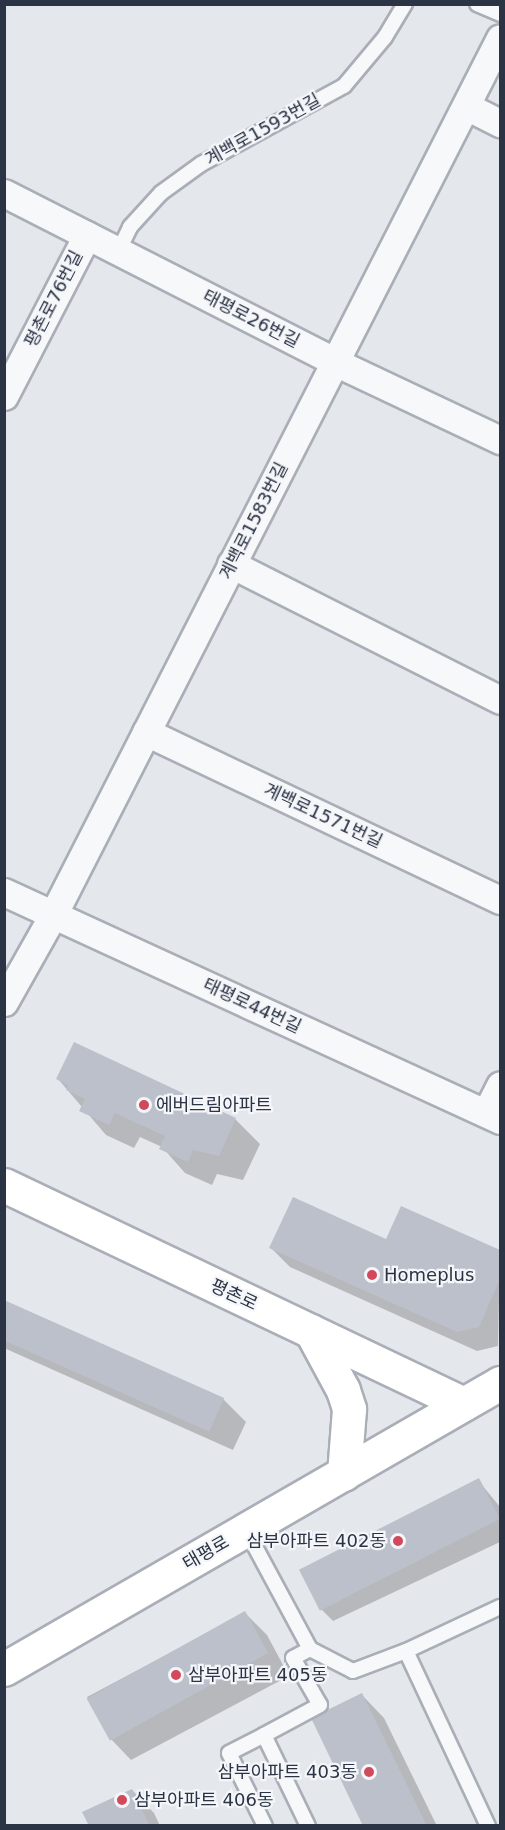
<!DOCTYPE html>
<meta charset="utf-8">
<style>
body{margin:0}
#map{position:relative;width:505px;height:1830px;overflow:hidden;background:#e4e7ec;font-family:"DejaVu Sans","Noto Sans KR",sans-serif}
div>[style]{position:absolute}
.shadow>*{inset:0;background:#0003}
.building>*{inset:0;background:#bbc0ca;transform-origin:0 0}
.roads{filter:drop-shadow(2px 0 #a9aeb7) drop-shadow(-2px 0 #a9aeb7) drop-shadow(0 2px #a9aeb7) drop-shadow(0 -2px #a9aeb7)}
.service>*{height:14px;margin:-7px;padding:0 7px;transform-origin:7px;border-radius:7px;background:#f7f8fa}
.minor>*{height:27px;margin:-13.5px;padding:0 13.5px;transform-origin:13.5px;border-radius:13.5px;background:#f7f8fa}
.secondary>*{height:33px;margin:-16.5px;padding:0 16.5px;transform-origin:16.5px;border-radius:16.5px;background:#fff}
.dots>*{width:16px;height:16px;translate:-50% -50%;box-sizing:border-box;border:3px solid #f4f6f9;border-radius:50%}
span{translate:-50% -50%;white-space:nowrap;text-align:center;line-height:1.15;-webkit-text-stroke:4.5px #f4f6f9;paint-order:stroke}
.street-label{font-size:18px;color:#2b3445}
.poi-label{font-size:18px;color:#2b3445}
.left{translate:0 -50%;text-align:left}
.right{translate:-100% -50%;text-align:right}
.frame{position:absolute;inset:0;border:6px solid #2b3445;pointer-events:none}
</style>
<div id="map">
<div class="shadow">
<div style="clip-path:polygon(74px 1044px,235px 1119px,260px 1144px,243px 1180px,217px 1174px,212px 1185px,185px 1173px,162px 1147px,140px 1137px,134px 1148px,106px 1135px,58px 1079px)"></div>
<div style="clip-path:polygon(402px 1208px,500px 1252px,498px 1346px,477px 1351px,290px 1267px,271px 1248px,387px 1241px)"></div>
<div style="clip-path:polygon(4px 1301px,223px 1399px,246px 1422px,233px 1450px,4px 1348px)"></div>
<div style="clip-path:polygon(478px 1480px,500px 1507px,500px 1542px,333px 1621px,317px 1605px)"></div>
<div style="clip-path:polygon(245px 1613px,267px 1635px,289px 1676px,131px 1760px,109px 1737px,87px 1697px)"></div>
<div style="clip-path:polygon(362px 1695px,384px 1718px,437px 1826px,365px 1826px)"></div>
<div style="clip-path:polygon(132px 1790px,154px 1813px,160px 1826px,90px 1826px)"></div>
</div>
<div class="building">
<div style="clip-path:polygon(74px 1042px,236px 1118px,219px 1156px,193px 1150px,188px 1162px,159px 1149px,165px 1136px,115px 1113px,109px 1125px,79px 1111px,85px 1099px,66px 1090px,68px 1085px,56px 1079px)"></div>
<div style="clip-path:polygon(293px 1197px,386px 1239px,401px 1206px,500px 1250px,500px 1279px,479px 1327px,457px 1332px,269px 1248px)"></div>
<div style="left:4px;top:1300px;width:241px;height:37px;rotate:24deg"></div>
<div style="left:479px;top:1478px;width:46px;height:202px;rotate:63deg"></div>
<div style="left:245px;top:1611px;width:48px;height:181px;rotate:61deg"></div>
<div style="clip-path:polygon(362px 1693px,427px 1826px,363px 1826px,311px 1718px)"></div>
<div style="clip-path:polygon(132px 1789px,150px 1826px,89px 1826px,82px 1812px)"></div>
</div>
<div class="roads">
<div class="service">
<div style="left:477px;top:4px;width:25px;rotate:23deg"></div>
<div style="left:118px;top:252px;width:28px;rotate:-64deg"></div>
<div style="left:130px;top:227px;width:46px;rotate:-47.6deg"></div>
<div style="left:161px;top:193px;width:49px;rotate:-35.9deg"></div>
<div style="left:201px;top:164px;width:163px;rotate:-28.6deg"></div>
<div style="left:344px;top:86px;width:64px;rotate:-50.1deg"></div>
<div style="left:385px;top:37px;width:39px;rotate:-59deg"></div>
<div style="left:246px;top:1530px;width:135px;rotate:61.7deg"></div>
<div style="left:310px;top:1649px;width:19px;rotate:152deg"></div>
<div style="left:293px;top:1658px;width:54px;rotate:60.1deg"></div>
<div style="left:320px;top:1705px;width:64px;rotate:151.8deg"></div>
<div style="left:310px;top:1649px;width:48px;rotate:27.1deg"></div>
<div style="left:353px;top:1671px;width:57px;rotate:-20.7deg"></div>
<div style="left:265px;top:1826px;width:81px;rotate:-116.3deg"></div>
<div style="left:229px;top:1753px;width:39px;rotate:-27deg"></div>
<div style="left:264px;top:1735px;width:101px;rotate:64.2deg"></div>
<div style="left:488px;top:1826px;width:193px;rotate:-115.1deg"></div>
<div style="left:406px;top:1651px;width:104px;rotate:-25.1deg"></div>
</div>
<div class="minor">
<div style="left:468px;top:107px;width:36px;rotate:27deg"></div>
<div style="left:4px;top:193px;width:372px;rotate:27deg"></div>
<div style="left:335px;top:362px;width:183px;rotate:25.3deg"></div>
<div style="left:4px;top:396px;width:181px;rotate:-62.7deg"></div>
<div style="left:231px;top:564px;width:301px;rotate:26.8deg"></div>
<div style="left:146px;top:732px;width:392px;rotate:25.4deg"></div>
<div style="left:4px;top:892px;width:546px;rotate:24.69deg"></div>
<div style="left:4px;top:1002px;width:100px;rotate:-60.6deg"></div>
<div style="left:53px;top:915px;width:984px;rotate:-62.99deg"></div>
<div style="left:486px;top:1113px;width:31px;rotate:-63deg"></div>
</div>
<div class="secondary">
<div style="left:4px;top:1185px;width:509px;rotate:25.46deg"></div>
<div style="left:311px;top:1331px;width:67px;rotate:61.5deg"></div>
<div style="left:343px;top:1390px;width:20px;rotate:72deg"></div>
<div style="left:349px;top:1409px;width:65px;rotate:94.4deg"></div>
<div style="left:4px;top:1669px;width:573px;rotate:-29.97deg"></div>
</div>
</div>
<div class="dots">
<div style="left:144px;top:1105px;background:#d1495b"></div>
<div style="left:372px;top:1275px;background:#d1495b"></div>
<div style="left:398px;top:1541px;background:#d1495b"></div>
<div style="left:176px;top:1675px;background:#d1495b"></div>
<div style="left:369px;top:1772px;background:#d1495b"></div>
<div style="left:122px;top:1800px;background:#d1495b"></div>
</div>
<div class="street-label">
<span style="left:263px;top:130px;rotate:-29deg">계백로1593번길</span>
<span style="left:54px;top:299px;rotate:-63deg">평촌로76번길</span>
<span style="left:251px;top:319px;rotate:27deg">태평로26번길</span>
<span style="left:254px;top:521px;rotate:-63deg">계백로1583번길</span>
<span style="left:323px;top:816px;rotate:25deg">계백로1571번길</span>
<span style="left:252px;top:1006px;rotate:25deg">태평로44번길</span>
<span style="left:234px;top:1295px;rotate:25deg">평촌로</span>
<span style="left:206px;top:1553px;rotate:-30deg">태평로</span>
</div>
<div class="poi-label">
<span class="left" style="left:156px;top:1105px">에버드림아파트</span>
<span class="left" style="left:384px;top:1275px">Homeplus</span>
<span class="right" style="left:386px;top:1541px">삼부아파트 402동</span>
<span class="left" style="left:188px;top:1675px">삼부아파트 405동</span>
<span class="right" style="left:357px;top:1772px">삼부아파트 403동</span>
<span class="left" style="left:134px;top:1800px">삼부아파트 406동</span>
</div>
<div class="frame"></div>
</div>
